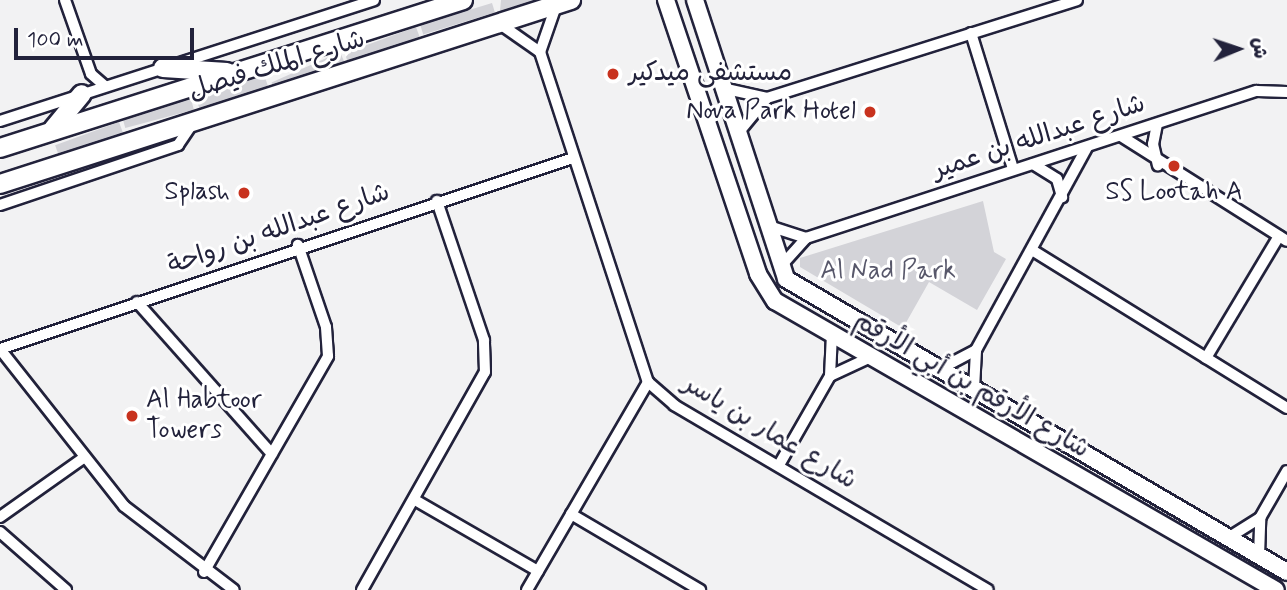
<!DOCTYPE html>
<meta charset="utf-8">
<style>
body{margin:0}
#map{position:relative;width:1287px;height:590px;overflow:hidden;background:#f2f2f3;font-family:Mynerve,"Playpen Sans Arabic",sans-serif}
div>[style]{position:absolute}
.green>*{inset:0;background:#d3d3d8;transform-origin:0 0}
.roads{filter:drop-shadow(2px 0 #22223b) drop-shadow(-2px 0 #22223b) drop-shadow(0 2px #22223b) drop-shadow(0 -2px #22223b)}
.street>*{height:10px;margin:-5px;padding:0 5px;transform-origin:5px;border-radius:5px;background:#fff}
.secondary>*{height:16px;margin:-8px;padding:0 8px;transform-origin:8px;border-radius:8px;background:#fff}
.primary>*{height:18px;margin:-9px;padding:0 9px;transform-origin:9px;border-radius:9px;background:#fff}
.dots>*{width:19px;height:19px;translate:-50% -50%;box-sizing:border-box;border:4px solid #fff;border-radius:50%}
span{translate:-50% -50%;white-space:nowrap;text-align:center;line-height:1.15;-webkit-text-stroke:6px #fff;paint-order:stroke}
.street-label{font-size:26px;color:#22223b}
.poi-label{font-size:26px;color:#22223b}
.left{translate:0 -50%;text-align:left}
.right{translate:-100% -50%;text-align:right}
.park-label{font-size:26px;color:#57576a}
.north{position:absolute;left:1203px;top:14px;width:70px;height:70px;-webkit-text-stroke:5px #fff;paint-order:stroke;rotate:88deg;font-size:19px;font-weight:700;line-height:28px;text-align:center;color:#22223b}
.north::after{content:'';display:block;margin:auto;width:24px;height:32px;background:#22223b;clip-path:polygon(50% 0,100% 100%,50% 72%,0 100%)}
.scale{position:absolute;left:14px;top:28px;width:180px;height:32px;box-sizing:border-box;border:4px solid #22223b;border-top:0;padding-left:9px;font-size:21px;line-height:24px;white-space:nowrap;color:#22223b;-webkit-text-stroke:5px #fff;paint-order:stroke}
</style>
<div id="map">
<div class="green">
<div style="clip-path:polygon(501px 0,535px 0,500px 11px)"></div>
<div style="left:492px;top:3px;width:10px;height:75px;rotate:73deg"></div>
<div style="left:416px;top:27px;width:12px;height:76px;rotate:70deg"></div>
<div style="left:340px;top:52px;width:10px;height:75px;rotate:66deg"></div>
<div style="left:264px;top:75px;width:12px;height:72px;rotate:70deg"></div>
<div style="left:191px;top:99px;width:11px;height:71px;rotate:75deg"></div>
<div style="left:119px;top:122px;width:12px;height:68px;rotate:70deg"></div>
<div style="clip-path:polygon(983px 201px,994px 252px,1006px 259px,977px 310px,929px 282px,903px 328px,800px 267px,800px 258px)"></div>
</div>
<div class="roads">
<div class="street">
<div style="left:65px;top:0;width:78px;rotate:70.6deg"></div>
<div style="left:91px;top:74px;width:18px;rotate:41deg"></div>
<div style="left:500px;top:24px;width:49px;rotate:35deg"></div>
<div style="left:540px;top:52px;width:347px;rotate:71.9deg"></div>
<div style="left:648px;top:382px;width:35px;rotate:41deg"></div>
<div style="left:674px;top:405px;width:364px;rotate:30.5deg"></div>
<div style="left:971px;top:33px;width:142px;rotate:72.8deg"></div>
<div style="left:540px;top:52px;width:49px;rotate:-70.8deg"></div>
<div style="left:722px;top:88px;width:46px;rotate:12.5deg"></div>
<div style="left:767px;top:98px;width:325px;rotate:-17.5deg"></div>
<div style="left:0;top:121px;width:393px;rotate:-17.9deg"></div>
<div style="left:1157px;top:124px;width:20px;rotate:101deg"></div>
<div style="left:1153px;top:144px;width:22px;rotate:77deg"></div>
<div style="left:738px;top:133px;width:45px;rotate:-50.4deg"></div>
<div style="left:1121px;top:136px;width:196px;rotate:32.3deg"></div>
<div style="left:1033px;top:164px;width:28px;rotate:32deg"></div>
<div style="left:1057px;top:179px;width:19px;rotate:74deg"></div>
<div style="left:0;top:205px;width:188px;rotate:-18.6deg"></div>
<div style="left:178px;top:145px;width:29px;rotate:-56deg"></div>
<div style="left:769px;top:226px;width:39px;rotate:18deg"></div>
<div style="left:1032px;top:250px;width:300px;rotate:31.8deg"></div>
<div style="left:781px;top:266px;width:38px;rotate:-48deg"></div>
<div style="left:806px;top:238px;width:474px;rotate:-18.1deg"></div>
<div style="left:1257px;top:91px;width:30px;rotate:2deg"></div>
<div style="left:137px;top:302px;width:203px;rotate:48.4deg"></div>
<div style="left:0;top:349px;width:604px;rotate:-18.43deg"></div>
<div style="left:0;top:349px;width:200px;rotate:51.7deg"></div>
<div style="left:124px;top:506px;width:138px;rotate:37.4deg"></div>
<div style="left:1206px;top:358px;width:142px;rotate:-59.1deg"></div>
<div style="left:940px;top:369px;width:41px;rotate:-27.8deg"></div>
<div style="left:830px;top:376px;width:45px;rotate:-24.9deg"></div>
<div style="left:974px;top:389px;width:39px;rotate:-87deg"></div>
<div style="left:976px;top:350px;width:231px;rotate:-61.3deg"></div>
<div style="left:779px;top:465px;width:103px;rotate:-60.2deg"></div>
<div style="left:830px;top:376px;width:43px;rotate:-87.3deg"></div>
<div style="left:415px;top:500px;width:142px;rotate:30deg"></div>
<div style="left:571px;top:514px;width:150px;rotate:30.5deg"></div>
<div style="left:0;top:517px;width:100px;rotate:-35.3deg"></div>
<div style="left:0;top:532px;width:88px;rotate:41.3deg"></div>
<div style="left:1228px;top:538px;width:38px;rotate:-32deg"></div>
<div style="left:1259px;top:556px;width:38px;rotate:-88deg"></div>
<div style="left:1260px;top:518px;width:54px;rotate:-60.1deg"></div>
<div style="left:204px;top:572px;width:249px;rotate:-60.1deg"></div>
<div style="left:328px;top:356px;width:29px;rotate:-94deg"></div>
<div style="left:326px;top:327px;width:87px;rotate:-108.9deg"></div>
<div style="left:362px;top:590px;width:250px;rotate:-60.6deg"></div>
<div style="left:485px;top:372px;width:32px;rotate:-92deg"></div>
<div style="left:484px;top:340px;width:147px;rotate:-108.7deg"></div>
<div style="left:527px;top:590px;width:241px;rotate:-59.8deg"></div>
</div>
<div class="secondary">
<div style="left:666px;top:0;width:289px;rotate:71.4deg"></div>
<div style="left:758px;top:274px;width:32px;rotate:58deg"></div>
<div style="left:775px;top:301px;width:578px;rotate:29.98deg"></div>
<div style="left:695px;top:0;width:293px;rotate:71.9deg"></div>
<div style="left:786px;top:279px;width:580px;rotate:30.32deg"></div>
</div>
<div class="primary">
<div style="left:163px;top:68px;width:64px;rotate:3.6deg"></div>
<div style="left:53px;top:129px;width:45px;rotate:-50.4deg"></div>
<div style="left:0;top:148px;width:486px;rotate:-17.7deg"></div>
<div style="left:0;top:184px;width:600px;rotate:-17.86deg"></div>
</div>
</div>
<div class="dots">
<div style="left:613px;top:74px;background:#c8321e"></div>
<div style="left:870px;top:112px;background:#c8321e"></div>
<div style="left:1174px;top:166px;background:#c8321e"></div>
<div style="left:244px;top:193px;background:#c8321e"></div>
<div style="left:132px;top:416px;background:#c8321e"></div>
</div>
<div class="street-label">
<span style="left:277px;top:66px;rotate:-17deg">شارع الملك فيصل</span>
<span style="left:1039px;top:138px;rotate:-18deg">شارع عبدالله بن عمير</span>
<span style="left:279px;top:230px;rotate:-19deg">شارع عبدالله بن رواحة</span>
<span style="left:971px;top:386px;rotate:30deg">شارع الأرقم بن أبي الأرقم</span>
<span style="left:769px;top:433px;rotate:31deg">شارع عمار بن ياسر</span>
</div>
<div class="poi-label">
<span class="left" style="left:629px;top:74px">مستشفى ميدكير</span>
<span class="right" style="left:856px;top:112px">Nova Park Hotel</span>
<span class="right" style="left:230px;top:193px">Splash</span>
<span style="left:1174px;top:193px">SS Lootah A</span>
<span class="left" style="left:146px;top:416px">Al Habtoor<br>Towers</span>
</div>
<div class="park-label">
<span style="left:888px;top:272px">Al Nad Park</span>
</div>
<div class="north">ش</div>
<div class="scale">100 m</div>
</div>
